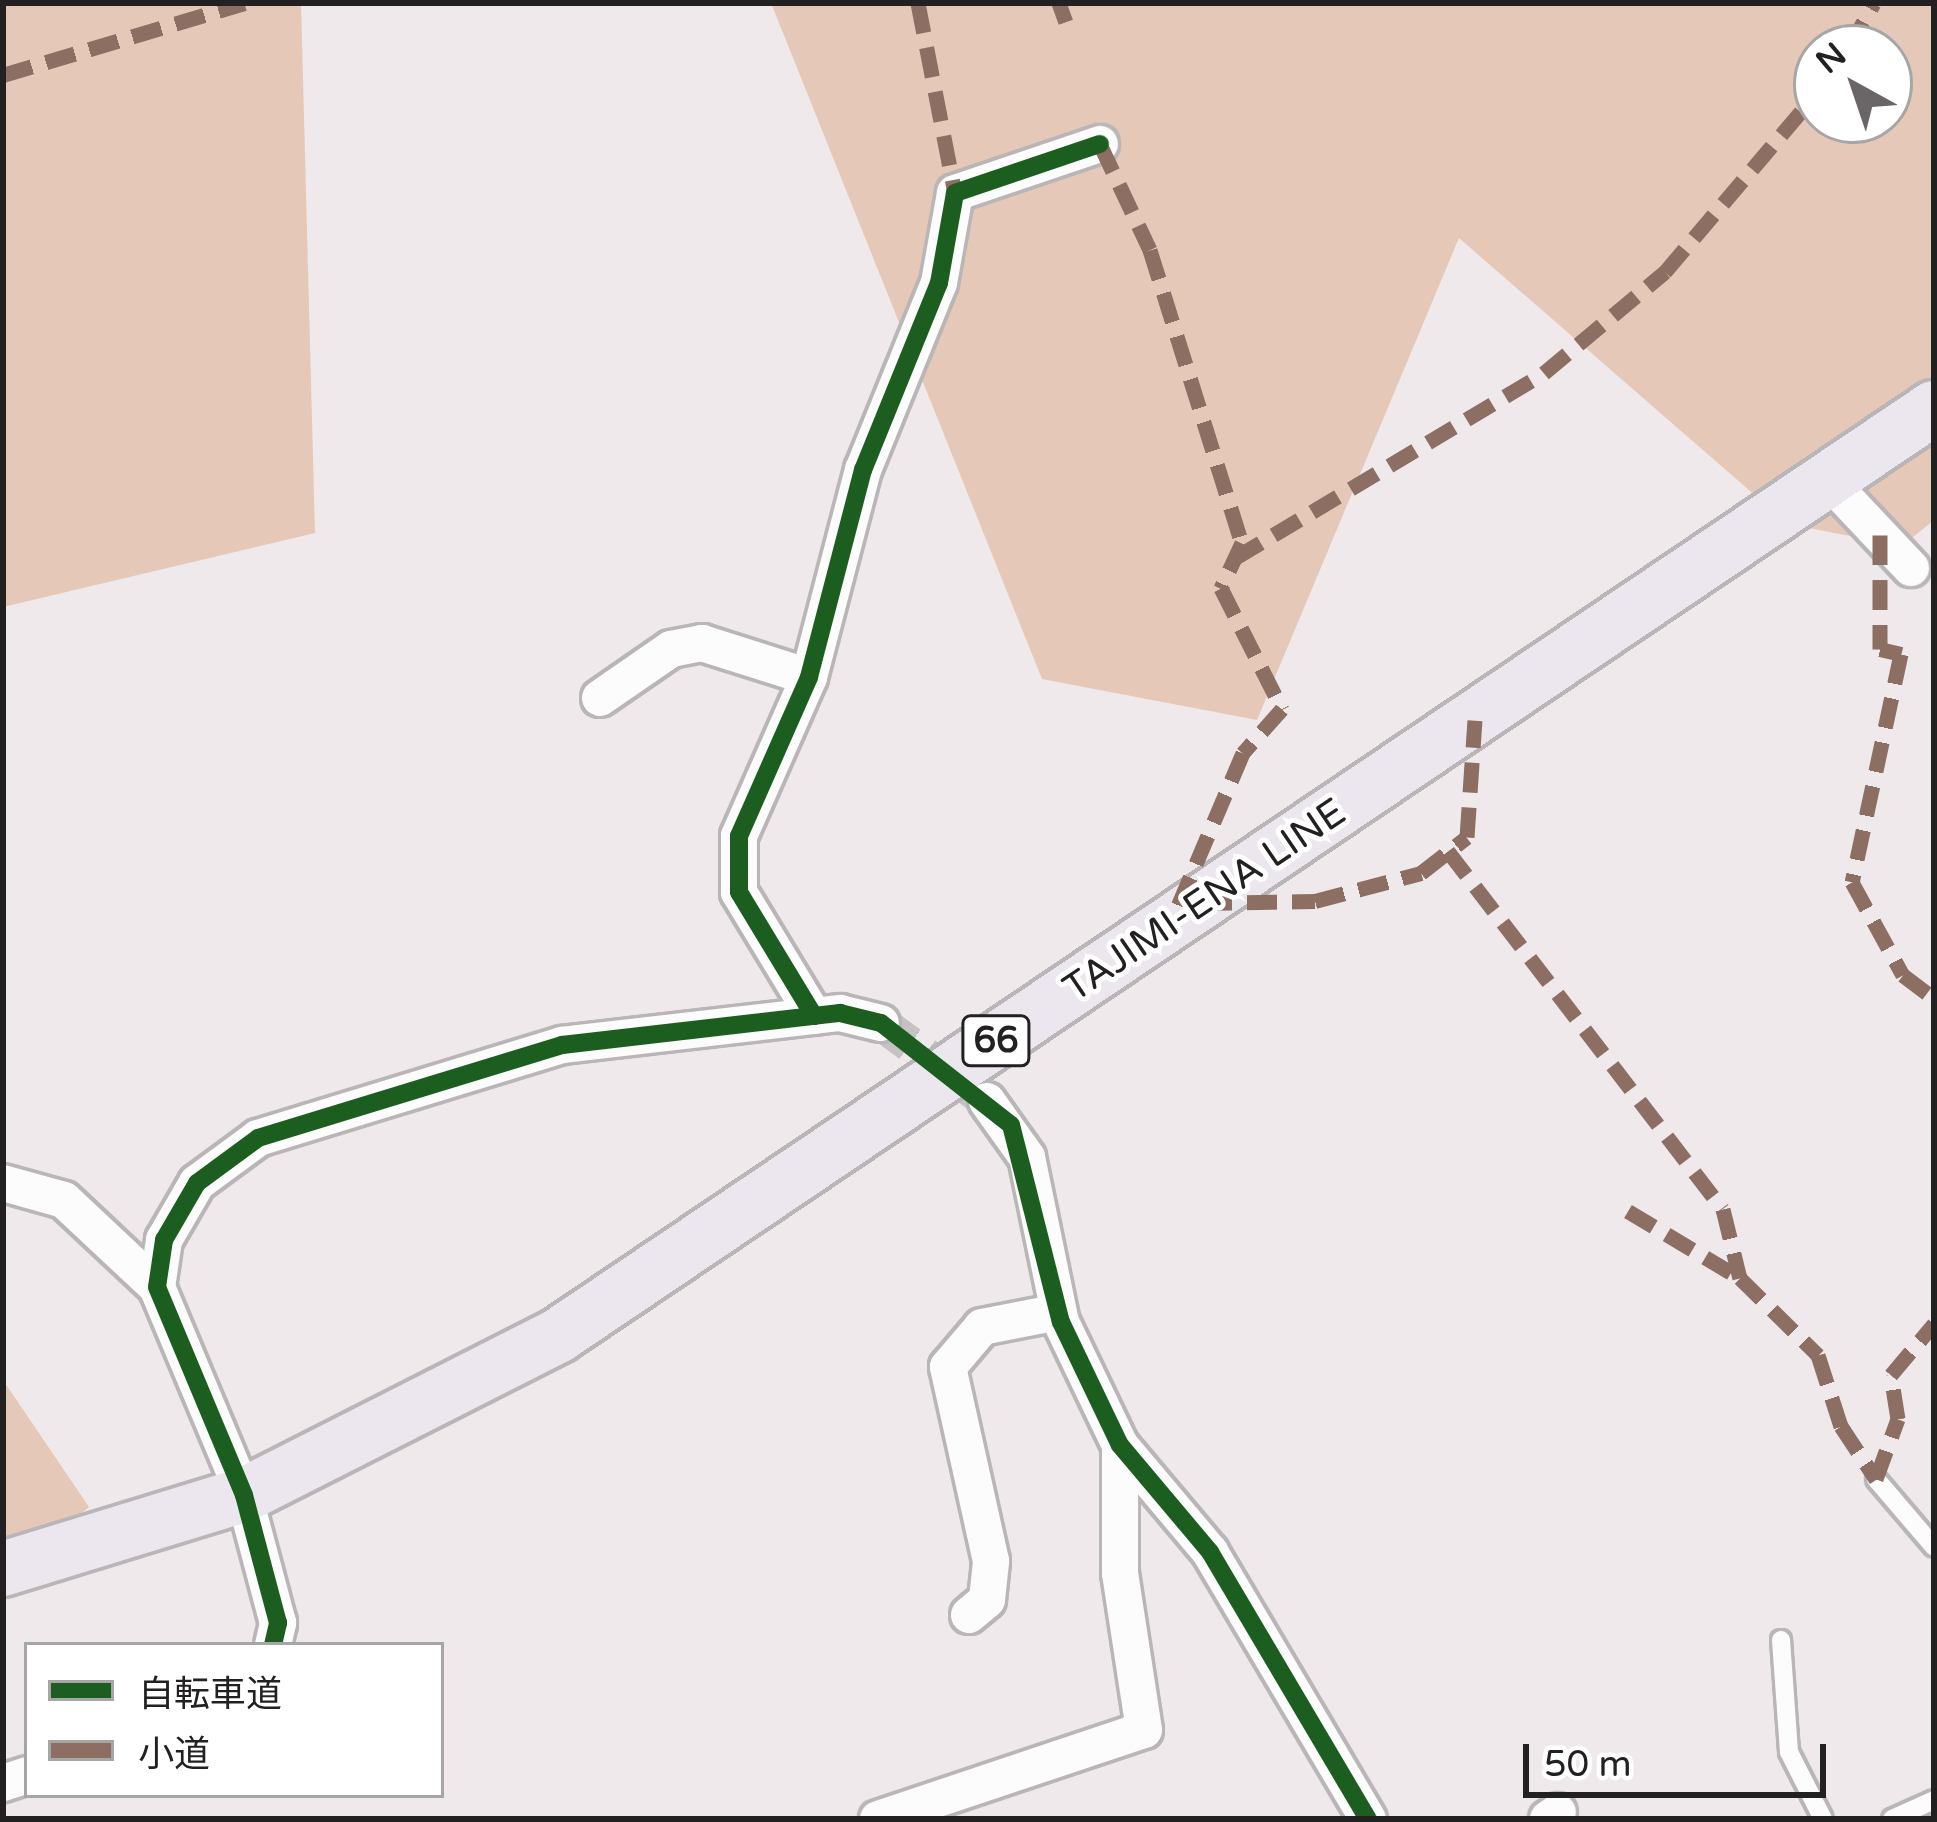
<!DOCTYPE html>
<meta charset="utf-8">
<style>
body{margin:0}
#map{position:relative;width:1937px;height:1822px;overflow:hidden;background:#efe9ec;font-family:"Varela Round","Noto Sans JP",sans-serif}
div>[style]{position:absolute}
.forest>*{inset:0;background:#e5c8b7}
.minor-tunnel>*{height:36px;margin-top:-18px;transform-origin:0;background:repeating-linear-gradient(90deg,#c6c1c3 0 36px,transparent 0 54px)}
.roads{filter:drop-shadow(3px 0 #bab5b7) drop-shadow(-3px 0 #bab5b7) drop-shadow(0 3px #bab5b7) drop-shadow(0 -3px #bab5b7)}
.service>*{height:18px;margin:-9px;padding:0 9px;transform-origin:9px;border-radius:9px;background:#fdfcfc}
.minor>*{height:36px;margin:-18px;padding:0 18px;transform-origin:18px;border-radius:18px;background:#fdfcfc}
.primary>*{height:54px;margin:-27px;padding:0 27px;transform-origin:27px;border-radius:27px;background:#ece6ee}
.quiet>*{height:15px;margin-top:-7.5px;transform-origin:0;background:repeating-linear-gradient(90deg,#8d6e63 0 30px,transparent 0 45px)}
.cycleway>*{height:18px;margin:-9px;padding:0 9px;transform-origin:9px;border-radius:9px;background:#1b5e20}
span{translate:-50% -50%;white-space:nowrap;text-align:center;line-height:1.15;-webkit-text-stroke:10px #fff;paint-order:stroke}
.shield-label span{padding:3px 9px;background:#fff;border:3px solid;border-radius:9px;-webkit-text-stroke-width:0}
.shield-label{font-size:36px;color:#232021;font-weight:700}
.street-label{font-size:39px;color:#232021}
.frame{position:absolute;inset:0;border:6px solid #232021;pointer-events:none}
.legend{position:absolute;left:24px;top:1642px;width:420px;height:156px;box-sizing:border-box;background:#fff;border:3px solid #a7a6a6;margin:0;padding:15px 21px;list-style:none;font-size:36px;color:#232021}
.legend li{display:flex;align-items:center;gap:24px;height:60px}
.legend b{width:60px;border:3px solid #a7a6a6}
.north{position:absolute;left:1793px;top:24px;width:120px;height:120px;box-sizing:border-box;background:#fff;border:3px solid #a7a6a6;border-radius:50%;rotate:320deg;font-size:33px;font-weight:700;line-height:48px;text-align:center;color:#232021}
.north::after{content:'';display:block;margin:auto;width:42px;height:54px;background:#6a6668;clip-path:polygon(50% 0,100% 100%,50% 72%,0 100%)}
.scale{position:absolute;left:1523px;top:1744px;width:303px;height:54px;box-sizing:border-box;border:6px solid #232021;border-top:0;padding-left:15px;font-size:36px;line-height:42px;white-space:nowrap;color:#232021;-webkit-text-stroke:9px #fff;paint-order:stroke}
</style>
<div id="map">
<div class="forest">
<div style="clip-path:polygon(3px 3px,301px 3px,315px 533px,3px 607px)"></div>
<div style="clip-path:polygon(evenodd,771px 3px,1934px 3px,1934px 520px,1902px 546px,1788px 524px,1459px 238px,1257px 720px,1042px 679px,771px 3px,1817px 48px,1889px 48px,1889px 120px,1817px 120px,1817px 48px)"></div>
<div style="clip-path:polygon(3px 1380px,89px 1507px,3px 1580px)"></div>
</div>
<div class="minor-tunnel">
<div style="left:881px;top:1023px;width:132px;rotate:36.3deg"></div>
</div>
<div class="roads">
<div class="service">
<div style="left:1876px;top:1479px;width:89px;rotate:49.5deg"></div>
<div style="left:1781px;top:1640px;width:112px;rotate:85.9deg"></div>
<div style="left:1789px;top:1752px;width:75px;rotate:63.1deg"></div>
<div style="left:1892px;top:1819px;width:46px;rotate:-24.3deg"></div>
</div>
<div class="minor">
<div style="left:1828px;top:480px;width:121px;rotate:46.7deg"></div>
<div style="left:600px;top:698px;width:86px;rotate:-34.6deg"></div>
<div style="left:671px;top:649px;width:32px;rotate:-11deg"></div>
<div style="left:702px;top:643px;width:112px;rotate:17.6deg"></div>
<div style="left:814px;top:1016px;width:145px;rotate:-121.2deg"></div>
<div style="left:739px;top:892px;width:56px;rotate:-90deg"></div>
<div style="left:739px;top:836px;width:174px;rotate:-66.2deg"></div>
<div style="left:809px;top:677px;width:214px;rotate:-75.4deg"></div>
<div style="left:863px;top:470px;width:202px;rotate:-67.9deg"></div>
<div style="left:939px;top:283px;width:91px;rotate:-79.9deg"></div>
<div style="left:955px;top:193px;width:153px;rotate:-18.7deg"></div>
<div style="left:987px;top:1101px;width:69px;rotate:54.5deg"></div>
<div style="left:1027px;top:1157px;width:168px;rotate:78.4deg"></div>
<div style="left:1061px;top:1322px;width:136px;rotate:64.4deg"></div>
<div style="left:1120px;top:1445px;width:140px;rotate:49.9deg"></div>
<div style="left:1210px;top:1552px;width:310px;rotate:59.4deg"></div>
<div style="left:3px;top:1183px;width:63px;rotate:15.6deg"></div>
<div style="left:64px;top:1200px;width:127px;rotate:43.1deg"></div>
<div style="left:969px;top:1615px;width:23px;rotate:-40deg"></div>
<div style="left:987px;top:1600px;width:39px;rotate:-84deg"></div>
<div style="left:991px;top:1561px;width:199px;rotate:-102.5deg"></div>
<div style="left:948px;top:1367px;width:52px;rotate:-49.6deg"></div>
<div style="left:982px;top:1327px;width:78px;rotate:-11deg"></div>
<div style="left:273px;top:1645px;width:23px;rotate:-77deg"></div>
<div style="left:278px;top:1623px;width:132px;rotate:-104.9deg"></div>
<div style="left:244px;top:1495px;width:225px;rotate:-112.7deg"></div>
<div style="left:157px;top:1287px;width:48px;rotate:-81.5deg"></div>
<div style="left:164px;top:1240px;width:66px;rotate:-59.9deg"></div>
<div style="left:197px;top:1183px;width:76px;rotate:-36.4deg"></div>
<div style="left:258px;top:1138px;width:318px;rotate:-17deg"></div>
<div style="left:562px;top:1045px;width:280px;rotate:-6.6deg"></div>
<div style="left:840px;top:1013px;width:42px;rotate:13.7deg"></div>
<div style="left:3px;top:1783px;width:25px;rotate:-18deg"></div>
<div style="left:878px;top:1819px;width:280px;rotate:-18.5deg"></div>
<div style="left:1144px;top:1730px;width:159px;rotate:-98.7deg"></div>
<div style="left:1120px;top:1573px;width:128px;rotate:-90deg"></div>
<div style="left:1548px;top:1819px;width:12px;rotate:-35deg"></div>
</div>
<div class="primary">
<div style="left:3px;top:1569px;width:252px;rotate:-17.1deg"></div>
<div style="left:244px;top:1495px;width:353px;rotate:-26.9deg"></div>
<div style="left:559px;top:1335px;width:1658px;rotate:-33.99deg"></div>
</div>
</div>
<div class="quiet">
<div style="left:918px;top:3px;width:194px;rotate:79deg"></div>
<div style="left:1059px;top:3px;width:20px;rotate:70deg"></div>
<div style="left:1849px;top:48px;width:51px;rotate:-60.9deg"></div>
<div style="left:3px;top:75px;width:252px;rotate:-16.6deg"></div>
<div style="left:1100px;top:144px;width:117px;rotate:64.7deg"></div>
<div style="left:1150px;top:250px;width:307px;rotate:72.6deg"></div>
<div style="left:1242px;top:543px;width:50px;rotate:115deg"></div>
<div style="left:1221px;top:588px;width:136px;rotate:63.2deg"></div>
<div style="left:1282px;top:709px;width:59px;rotate:131.6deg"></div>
<div style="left:1243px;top:753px;width:187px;rotate:113deg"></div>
<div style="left:1880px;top:535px;width:114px;rotate:90deg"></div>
<div style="left:1880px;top:649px;width:22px;rotate:13deg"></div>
<div style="left:1901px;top:654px;width:233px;rotate:102.1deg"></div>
<div style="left:1852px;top:882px;width:106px;rotate:61.3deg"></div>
<div style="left:1903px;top:975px;width:39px;rotate:37deg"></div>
<div style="left:1235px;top:558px;width:360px;rotate:-30.9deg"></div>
<div style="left:1544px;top:373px;width:158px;rotate:-39.9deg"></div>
<div style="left:1665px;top:272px;width:235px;rotate:-49.7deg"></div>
<div style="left:1448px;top:851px;width:451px;rotate:52.5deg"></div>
<div style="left:1723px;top:1209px;width:71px;rotate:76.2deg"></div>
<div style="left:1740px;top:1278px;width:110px;rotate:44.6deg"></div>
<div style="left:1818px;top:1355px;width:75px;rotate:72.1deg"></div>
<div style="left:1841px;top:1426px;width:64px;rotate:56.6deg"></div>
<div style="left:1876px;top:1479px;width:64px;rotate:-69.9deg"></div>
<div style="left:1898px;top:1419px;width:45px;rotate:-99deg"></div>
<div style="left:1891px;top:1375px;width:67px;rotate:-49.9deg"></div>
<div style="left:1202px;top:903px;width:113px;rotate:-1deg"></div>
<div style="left:1315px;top:901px;width:110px;rotate:-14.8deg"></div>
<div style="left:1421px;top:873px;width:58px;rotate:-38deg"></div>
<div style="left:1467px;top:837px;width:117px;rotate:-86.1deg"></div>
<div style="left:1628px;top:1211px;width:131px;rotate:30.9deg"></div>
</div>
<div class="cycleway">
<div style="left:814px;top:1016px;width:145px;rotate:-121.2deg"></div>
<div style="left:739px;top:892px;width:56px;rotate:-90deg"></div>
<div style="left:739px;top:836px;width:174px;rotate:-66.2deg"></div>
<div style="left:809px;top:677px;width:214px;rotate:-75.4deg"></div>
<div style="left:863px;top:470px;width:202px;rotate:-67.9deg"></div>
<div style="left:939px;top:283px;width:91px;rotate:-79.9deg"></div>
<div style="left:955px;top:193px;width:153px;rotate:-18.7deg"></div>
<div style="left:273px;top:1645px;width:23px;rotate:-77deg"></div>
<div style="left:278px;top:1623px;width:132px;rotate:-104.9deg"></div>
<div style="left:244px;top:1495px;width:225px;rotate:-112.7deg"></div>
<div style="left:157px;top:1287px;width:48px;rotate:-81.5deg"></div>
<div style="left:164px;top:1240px;width:66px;rotate:-59.9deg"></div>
<div style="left:197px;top:1183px;width:76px;rotate:-36.4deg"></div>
<div style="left:258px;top:1138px;width:318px;rotate:-17deg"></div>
<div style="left:562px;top:1045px;width:280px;rotate:-6.6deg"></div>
<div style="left:840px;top:1013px;width:42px;rotate:13.7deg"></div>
<div style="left:881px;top:1023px;width:165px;rotate:38.1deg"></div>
<div style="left:1011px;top:1125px;width:203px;rotate:75.8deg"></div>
<div style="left:1061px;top:1322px;width:136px;rotate:64.4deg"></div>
<div style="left:1120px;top:1445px;width:140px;rotate:49.9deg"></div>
<div style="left:1210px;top:1552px;width:310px;rotate:59.4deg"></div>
</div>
<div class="shield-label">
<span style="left:996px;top:1041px">66</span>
</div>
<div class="street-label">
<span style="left:1205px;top:901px;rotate:-34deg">TAJIMI-ENA LINE</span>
</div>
<div class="frame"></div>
<ul class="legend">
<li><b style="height:15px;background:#1b5e20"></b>自転車道</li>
<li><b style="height:15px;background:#8d6e63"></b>小道</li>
</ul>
<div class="north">N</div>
<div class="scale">50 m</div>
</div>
